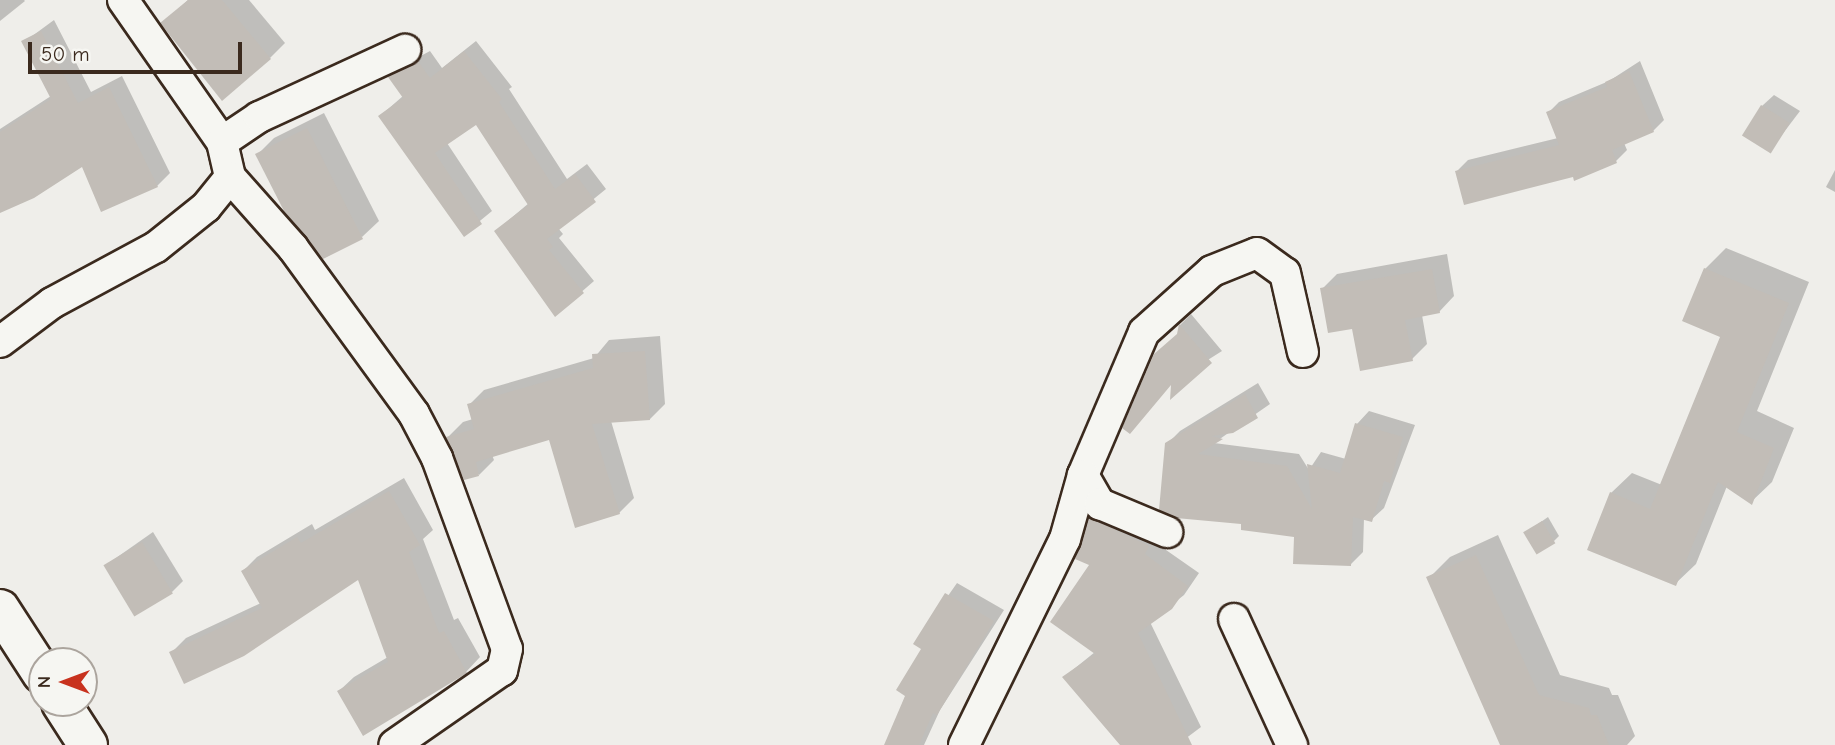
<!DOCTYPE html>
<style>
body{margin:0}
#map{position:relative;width:1835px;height:745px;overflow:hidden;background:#efeeea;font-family:"Comic Neue",sans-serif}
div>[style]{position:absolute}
.shadow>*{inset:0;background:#0003}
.building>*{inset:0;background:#c2bdb7;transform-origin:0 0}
.roads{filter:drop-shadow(2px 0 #3b2a1e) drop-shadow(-2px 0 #3b2a1e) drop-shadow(0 2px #3b2a1e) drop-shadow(0 -2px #3b2a1e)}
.street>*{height:30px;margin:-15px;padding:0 15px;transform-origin:15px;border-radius:15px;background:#f6f6f2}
.secondary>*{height:38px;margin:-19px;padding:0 19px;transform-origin:19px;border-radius:19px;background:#f6f6f2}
span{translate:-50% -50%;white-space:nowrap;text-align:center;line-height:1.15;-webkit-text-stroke:7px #f6f6f2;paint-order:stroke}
.north{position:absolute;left:28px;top:647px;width:70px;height:70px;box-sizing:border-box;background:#f6f6f2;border:2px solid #aba49d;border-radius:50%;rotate:270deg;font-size:19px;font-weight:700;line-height:28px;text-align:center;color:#3b2a1e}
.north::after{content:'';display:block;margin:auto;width:24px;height:32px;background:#c8321e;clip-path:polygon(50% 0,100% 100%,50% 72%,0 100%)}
.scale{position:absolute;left:28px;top:42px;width:214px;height:32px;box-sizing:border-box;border:4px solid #3b2a1e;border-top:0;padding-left:9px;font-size:21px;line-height:24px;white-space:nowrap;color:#3b2a1e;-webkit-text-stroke:5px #f6f6f2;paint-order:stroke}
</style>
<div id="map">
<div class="shadow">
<div style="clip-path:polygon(0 0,24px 0,25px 1px,0 21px)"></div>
<div style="clip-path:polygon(188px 0,249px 0,285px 43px,270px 58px,163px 23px)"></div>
<div style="clip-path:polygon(54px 20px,91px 92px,122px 76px,170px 173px,157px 186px,82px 164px,0 212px,0 129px,51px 96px,24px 42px)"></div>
<div style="clip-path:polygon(476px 41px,512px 87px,509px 89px,567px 179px,587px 164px,606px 189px,558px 228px,563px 234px,559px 238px,594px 281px,556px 314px,496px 231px,529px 203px,477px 123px,447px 143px,492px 211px,464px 234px,380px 116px,403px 96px,390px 77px,402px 66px,430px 51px,442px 68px)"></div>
<div style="clip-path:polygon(1640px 61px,1664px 120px,1653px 131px,1624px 143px,1627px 150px,1616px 161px,1574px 175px,1457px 171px,1468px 160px,1558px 138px,1548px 113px,1559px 102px,1609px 81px)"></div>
<div style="clip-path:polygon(1774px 95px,1800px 111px,1769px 152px,1762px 106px)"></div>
<div style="clip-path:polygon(324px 113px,379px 221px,362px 237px,257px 155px,274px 138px)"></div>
<div style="clip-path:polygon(1835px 170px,1835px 192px,1826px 187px)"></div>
<div style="clip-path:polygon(1726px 248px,1809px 282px,1757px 411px,1794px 428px,1772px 482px,1751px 502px,1727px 486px,1696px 564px,1675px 584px,1611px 493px,1632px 473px,1662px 485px,1722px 336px,1705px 269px)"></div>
<div style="clip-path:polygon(1447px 254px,1454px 296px,1439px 312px,1422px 315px,1427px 344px,1412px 359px,1322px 289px,1337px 274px)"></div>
<div style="clip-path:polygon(1191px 314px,1222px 351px,1173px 382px,1163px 348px,1184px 330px,1179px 330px,1180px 325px)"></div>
<div style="clip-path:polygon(660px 336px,665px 404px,650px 419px,611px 421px,634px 498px,619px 513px,550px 438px,492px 455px,494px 460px,479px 475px,448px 437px,463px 422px,473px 419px,469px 405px,484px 390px,594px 358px,609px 340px)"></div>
<div style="clip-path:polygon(1258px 383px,1270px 404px,1214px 443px,1299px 454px,1309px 470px,1321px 452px,1346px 459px,1357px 424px,1369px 411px,1415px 425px,1384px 508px,1371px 520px,1364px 518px,1363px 552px,1350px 565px,1296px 535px,1243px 523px,1167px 444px,1180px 431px)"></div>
<div style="clip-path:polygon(404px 478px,433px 530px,423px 539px,454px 620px,458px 618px,480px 657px,466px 672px,339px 691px,354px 677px,388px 657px,359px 578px,172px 652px,186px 638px,261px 603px,243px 571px,257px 557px,312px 524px,315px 530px)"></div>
<div style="clip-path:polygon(1103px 506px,1199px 573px,1184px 595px,1150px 622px,1201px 727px,1177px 745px,1123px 745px,1064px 677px,1095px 652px,1091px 564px,1077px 558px,1091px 518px)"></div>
<div style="clip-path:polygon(1548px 517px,1559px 536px,1554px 541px,1525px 533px)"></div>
<div style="clip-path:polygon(153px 532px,183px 581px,172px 592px,106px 565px)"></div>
<div style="clip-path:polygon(1498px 535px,1560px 675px,1609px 688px,1612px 695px,1618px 695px,1635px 736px,1627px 745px,1502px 745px,1429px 578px,1450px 557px)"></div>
<div style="clip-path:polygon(957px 583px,1004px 610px,940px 710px,924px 745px,886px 745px,924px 649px,915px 643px)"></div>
</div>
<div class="building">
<div style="clip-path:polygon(188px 0,222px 0,271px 59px,222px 101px,160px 23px)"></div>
<div style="clip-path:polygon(41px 31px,78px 103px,109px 87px,158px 187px,101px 212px,82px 167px,34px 198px,0 213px,0 132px,51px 99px,21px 41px)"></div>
<div style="clip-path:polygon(464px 51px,502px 99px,499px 102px,555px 189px,575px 174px,596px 202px,547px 239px,553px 247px,549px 250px,584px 293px,555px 317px,494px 231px,528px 205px,476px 125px,435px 153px,482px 224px,464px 237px,378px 116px,403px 98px,388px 77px,418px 61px,430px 78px)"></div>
<div style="clip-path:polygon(1629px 71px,1654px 132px,1612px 150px,1617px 163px,1574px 181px,1573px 177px,1464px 205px,1455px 171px,1559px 145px,1546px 112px,1607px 87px,1605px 82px)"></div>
<div style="left:1761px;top:105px;width:34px;height:36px;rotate:32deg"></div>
<div style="clip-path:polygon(307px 128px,363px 239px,323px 259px,284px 211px,255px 154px)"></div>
<div style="clip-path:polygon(1704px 268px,1789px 303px,1737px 432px,1774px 448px,1752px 505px,1718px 482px,1676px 586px,1587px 550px,1610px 492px,1650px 509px,1720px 337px,1682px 321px)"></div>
<div style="clip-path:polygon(1432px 269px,1440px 313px,1405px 320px,1413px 361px,1360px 371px,1352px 329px,1328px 333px,1320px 288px)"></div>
<div style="clip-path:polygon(1179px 324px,1212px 363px,1170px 400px,1171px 385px,1130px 434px,1122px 428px,1154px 354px,1177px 334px)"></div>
<div style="clip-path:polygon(645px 351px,650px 420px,592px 424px,620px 514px,575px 528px,549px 440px,476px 462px,479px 476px,464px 480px,446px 437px,474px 429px,467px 404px,593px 368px,592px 354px)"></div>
<div style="clip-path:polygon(1245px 394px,1258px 418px,1233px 433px,1211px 436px,1223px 439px,1198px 454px,1287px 466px,1312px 509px,1307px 464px,1340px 473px,1355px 423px,1403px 437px,1390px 483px,1384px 481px,1372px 522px,1353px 517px,1351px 566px,1293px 564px,1294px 537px,1241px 530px,1241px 524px,1176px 518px,1159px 510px,1165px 443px)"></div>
<div style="clip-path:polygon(389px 491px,420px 545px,409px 552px,439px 633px,444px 631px,467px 673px,363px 736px,337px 691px,388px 662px,358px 580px,244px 656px,184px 684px,169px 652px,262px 608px,241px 571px,297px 537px,301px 543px)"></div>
<div style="clip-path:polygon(1089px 517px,1149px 546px,1145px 554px,1188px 586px,1172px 609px,1138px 633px,1192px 745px,1120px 745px,1062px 677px,1095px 654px,1050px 622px,1089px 565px,1075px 559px)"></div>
<div style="left:1542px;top:521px;width:26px;height:22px;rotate:59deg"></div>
<div style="left:142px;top:542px;width:60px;height:45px;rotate:59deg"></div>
<div style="clip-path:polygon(1476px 555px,1539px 695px,1589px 708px,1591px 715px,1597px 715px,1609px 745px,1500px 745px,1426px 577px)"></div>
<div style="clip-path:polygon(945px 593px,994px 621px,937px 715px,933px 713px,919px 745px,884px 745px,905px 696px,896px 690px,921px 649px,913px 644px)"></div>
</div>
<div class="roads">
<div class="street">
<div style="left:123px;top:0;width:173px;rotate:55.1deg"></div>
<div style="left:222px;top:142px;width:36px;rotate:77deg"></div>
<div style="left:230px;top:177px;width:95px;rotate:48.4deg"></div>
<div style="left:293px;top:248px;width:205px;rotate:53.9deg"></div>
<div style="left:414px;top:414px;width:50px;rotate:62.4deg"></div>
<div style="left:437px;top:458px;width:203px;rotate:69.9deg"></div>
<div style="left:507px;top:649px;width:22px;rotate:103deg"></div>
<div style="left:502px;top:670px;width:131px;rotate:145.2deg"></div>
<div style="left:222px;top:142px;width:45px;rotate:-34deg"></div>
<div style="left:259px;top:117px;width:161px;rotate:-24.7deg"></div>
<div style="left:0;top:342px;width:65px;rotate:-36.9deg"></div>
<div style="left:52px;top:303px;width:118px;rotate:-28.3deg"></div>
<div style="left:156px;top:247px;width:64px;rotate:-38.7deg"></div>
<div style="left:206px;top:207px;width:38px;rotate:-51deg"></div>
<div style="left:1083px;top:475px;width:155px;rotate:-66.9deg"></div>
<div style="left:1144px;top:332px;width:91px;rotate:-41.9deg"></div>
<div style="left:1212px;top:271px;width:48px;rotate:-21.8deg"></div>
<div style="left:1257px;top:253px;width:34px;rotate:36deg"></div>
<div style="left:1285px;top:273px;width:81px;rotate:77.2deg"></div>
<div style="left:1234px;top:619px;width:139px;rotate:65.3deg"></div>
<div style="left:964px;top:745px;width:229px;rotate:-63.9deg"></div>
<div style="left:1065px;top:539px;width:66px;rotate:-74.3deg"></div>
<div style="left:1083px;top:475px;width:34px;rotate:60deg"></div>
<div style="left:1100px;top:504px;width:73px;rotate:22.7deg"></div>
</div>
<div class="secondary">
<div style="left:0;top:609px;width:77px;rotate:57.1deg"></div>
<div style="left:61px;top:703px;width:50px;rotate:57.3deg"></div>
</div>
</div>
<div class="north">N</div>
<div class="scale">50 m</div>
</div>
